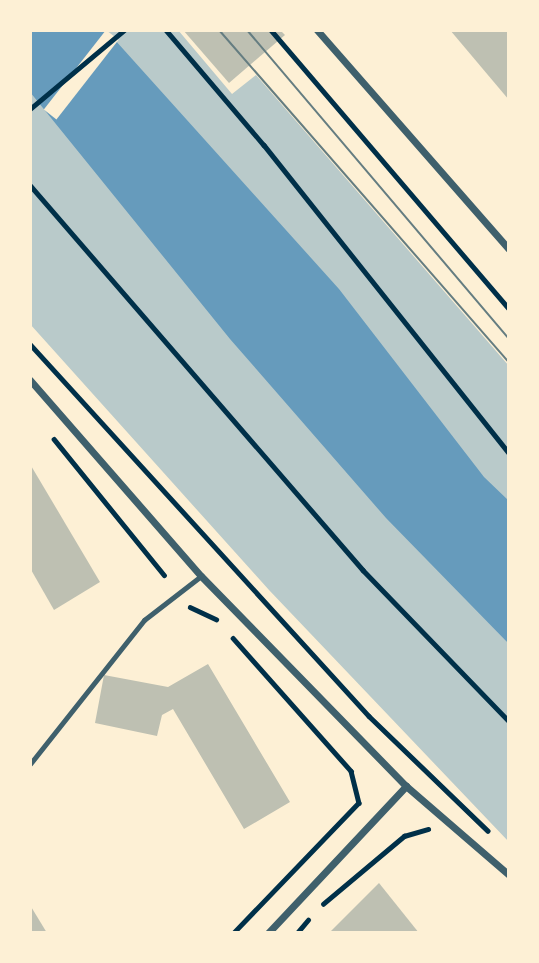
<!DOCTYPE html>
<style>
body{margin:0}
#map{position:relative;width:539px;height:963px;overflow:hidden;background:#fdf0d5;font-family:Roboto,sans-serif}
div>[style]{position:absolute}
.green>*{inset:0;background:#b9caca}
.water>*{inset:0;background:#669bbc}
.pier>*{inset:0;background:#fdf0d5;transform-origin:0 0}
.building>*{inset:0;background:#bec0b2}
.path>*{height:4.5px;margin:-2.25px;padding:0 2.25px;transform-origin:2.25px;border-radius:2.25px;background:#003049}
.service>*{height:5px;margin:-2.5px;padding:0 2.5px;transform-origin:2.5px;border-radius:2.5px;background:#3f606c}
.minor>*{height:7px;margin:-3.5px;padding:0 3.5px;transform-origin:3.5px;border-radius:3.5px;background:#3f606c}
.tram>*{height:2px;margin:-1px;padding:0 1px;transform-origin:1px;border-radius:1px;background:#657d81}
span{translate:-50% -50%;white-space:nowrap;text-align:center;line-height:1.15;-webkit-text-stroke:7px #fdf0d5;paint-order:stroke}
.frame{position:absolute;inset:0;border:32px solid #fdf0d5;pointer-events:none}
</style>
<div id="map">
<div class="green">
<div style="clip-path:polygon(30px 30px,178px 30px,232px 94px,256px 75px,509px 366px,509px 842px,269px 590px,30px 324px)"></div>
</div>
<div class="water">
<div style="clip-path:polygon(30px 30px,106px 30px,339px 289px,484px 477px,509px 501px,509px 644px,386px 518px,230px 339px,30px 92px)"></div>
</div>
<div class="pier">
<div style="left:106px;top:30px;width:16px;height:101px;rotate:38deg"></div>
</div>
<div class="building">
<div style="clip-path:polygon(183px 30px,280px 30px,285px 35px,229px 83px)"></div>
<div style="clip-path:polygon(450px 30px,509px 30px,509px 100px)"></div>
<div style="clip-path:polygon(30px 464px,100px 582px,54px 610px,30px 568px)"></div>
<div style="clip-path:polygon(208px 664px,290px 802px,244px 829px,173px 709px,162px 715px,157px 736px,95px 723px,104px 675px,168px 687px)"></div>
<div style="clip-path:polygon(379px 883px,419px 933px,329px 933px)"></div>
<div style="clip-path:polygon(30px 905px,47px 933px,30px 933px)"></div>
</div>
<div class="path">
<div style="left:166px;top:30px;width:151px;rotate:49.6deg"></div>
<div style="left:264px;top:145px;width:394px;rotate:51.5deg"></div>
<div style="left:271px;top:30px;width:367px;rotate:49.5deg"></div>
<div style="left:30px;top:109px;width:123px;rotate:-40deg"></div>
<div style="left:30px;top:185px;width:509px;rotate:49.14deg"></div>
<div style="left:363px;top:570px;width:210px;rotate:46deg"></div>
<div style="left:30px;top:344px;width:503px;rotate:47.66deg"></div>
<div style="left:369px;top:716px;width:165px;rotate:44deg"></div>
<div style="left:54px;top:439px;width:175px;rotate:51deg"></div>
<div style="left:190px;top:607px;width:29px;rotate:25deg"></div>
<div style="left:233px;top:638px;width:178px;rotate:48.4deg"></div>
<div style="left:351px;top:771px;width:33px;rotate:76deg"></div>
<div style="left:359px;top:803px;width:180px;rotate:133.9deg"></div>
<div style="left:323px;top:904px;width:106px;rotate:-40deg"></div>
<div style="left:404px;top:836px;width:25px;rotate:-16deg"></div>
<div style="left:297px;top:933px;width:17px;rotate:-50deg"></div>
</div>
<div class="service">
<div style="left:30px;top:764px;width:184px;rotate:-51.6deg"></div>
<div style="left:144px;top:620px;width:72px;rotate:-37.7deg"></div>
</div>
<div class="minor">
<div style="left:317px;top:30px;width:291px;rotate:48.8deg"></div>
<div style="left:30px;top:380px;width:260px;rotate:48.9deg"></div>
<div style="left:201px;top:576px;width:293px;rotate:45.7deg"></div>
<div style="left:406px;top:786px;width:136px;rotate:40.8deg"></div>
<div style="left:268px;top:933px;width:202px;rotate:-46.8deg"></div>
</div>
<div class="tram">
<div style="left:219px;top:30px;width:441px;rotate:48.9deg"></div>
<div style="left:247px;top:30px;width:405px;rotate:49.7deg"></div>
</div>
<div class="frame"></div>
</div>
